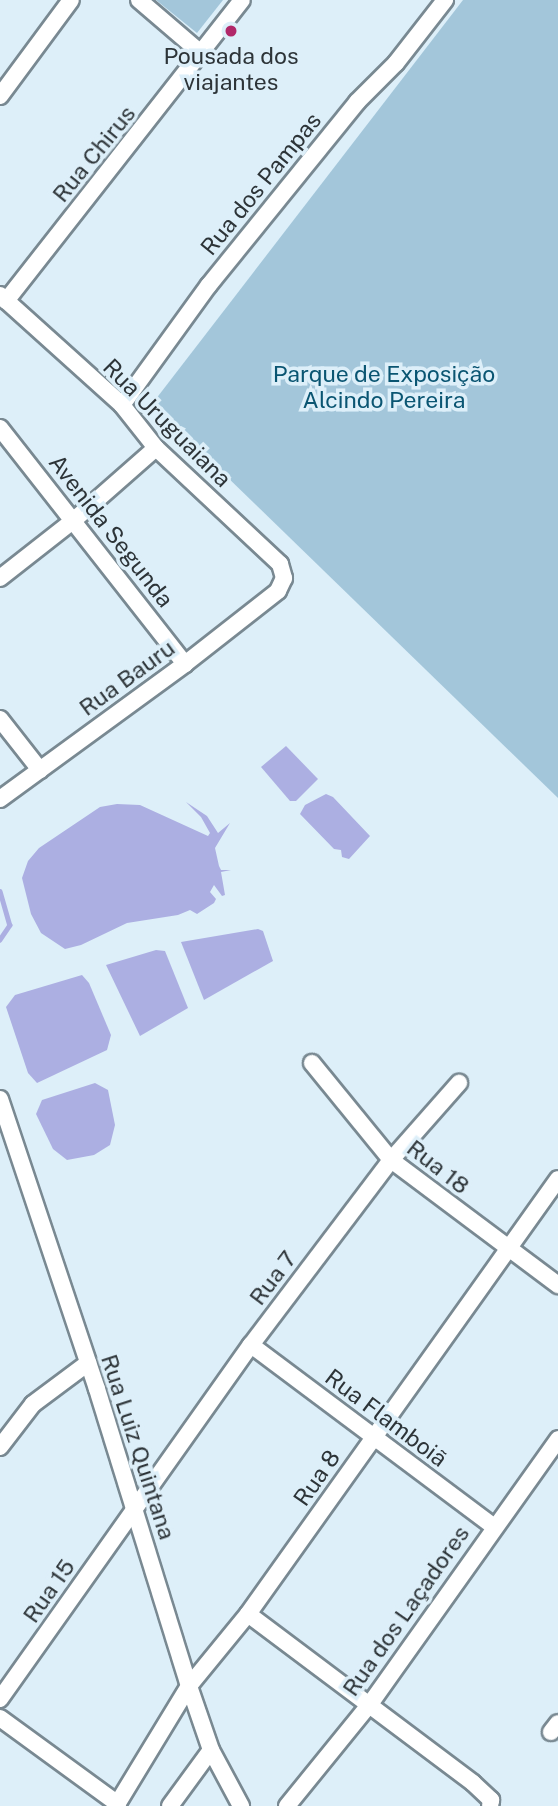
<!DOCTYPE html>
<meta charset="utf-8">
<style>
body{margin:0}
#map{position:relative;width:558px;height:1806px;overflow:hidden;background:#ddeff9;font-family:"Public Sans",sans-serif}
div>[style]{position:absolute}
.green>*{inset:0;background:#a3c6da}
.water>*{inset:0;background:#acafe2}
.stream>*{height:4.5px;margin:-2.25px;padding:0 2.25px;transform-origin:2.25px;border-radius:2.25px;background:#acafe2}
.roads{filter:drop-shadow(2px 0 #798992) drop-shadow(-2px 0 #798992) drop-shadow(0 2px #798992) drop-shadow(0 -2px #798992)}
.minor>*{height:16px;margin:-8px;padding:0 8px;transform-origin:8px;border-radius:8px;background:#fff}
.dots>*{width:19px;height:19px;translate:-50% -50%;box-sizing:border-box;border:4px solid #ddeff9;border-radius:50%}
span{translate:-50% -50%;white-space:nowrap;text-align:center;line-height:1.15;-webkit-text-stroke:7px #ddeff9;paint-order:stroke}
.poi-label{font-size:23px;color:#2d3438}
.street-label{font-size:23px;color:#2d3438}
.park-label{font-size:23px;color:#0a5572}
</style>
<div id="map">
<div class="green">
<div style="clip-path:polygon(156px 0,223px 0,197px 33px)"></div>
<div style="clip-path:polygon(463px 0,558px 0,558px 798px,152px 404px)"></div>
</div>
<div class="water">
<div style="clip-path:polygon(286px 746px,318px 779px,296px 801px,290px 801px,261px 767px)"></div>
<div style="clip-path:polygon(326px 794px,333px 797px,370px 836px,349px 859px,342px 857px,341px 850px,334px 849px,300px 814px,305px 805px)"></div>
<div style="clip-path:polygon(186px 802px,207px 816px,218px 833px,230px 823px,215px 848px,219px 866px,221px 870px,231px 870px,221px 872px,225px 895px,222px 896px,214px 885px,210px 892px,216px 899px,214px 903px,197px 914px,190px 910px,178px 915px,127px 923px,81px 945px,65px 949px,41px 933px,31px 914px,22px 878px,28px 861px,39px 848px,100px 807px,117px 804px,140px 805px,208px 836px,210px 833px,201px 817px)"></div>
<div style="clip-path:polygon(258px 929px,263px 931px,273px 961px,204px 1000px,181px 942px)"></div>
<div style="clip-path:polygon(156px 950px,165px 951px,188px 1008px,140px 1036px,106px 965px)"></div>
<div style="clip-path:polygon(82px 975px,89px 983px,111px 1035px,107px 1050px,37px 1083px,28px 1073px,6px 1007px,15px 995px)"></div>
<div style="clip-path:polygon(95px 1083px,108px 1090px,115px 1125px,110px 1145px,94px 1155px,67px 1160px,53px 1149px,36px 1114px,42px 1100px)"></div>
</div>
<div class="stream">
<div style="left:0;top:891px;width:35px;rotate:74deg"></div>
<div style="left:10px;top:925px;width:18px;rotate:124deg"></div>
</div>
<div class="roads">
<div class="minor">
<div style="left:139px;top:0;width:83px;rotate:40.6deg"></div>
<div style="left:0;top:96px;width:119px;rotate:-53.5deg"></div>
<div style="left:0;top:295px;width:164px;rotate:42deg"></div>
<div style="left:122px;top:405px;width:55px;rotate:51.7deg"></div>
<div style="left:156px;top:448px;width:170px;rotate:43.1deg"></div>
<div style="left:280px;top:564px;width:15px;rotate:74deg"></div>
<div style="left:284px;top:578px;width:14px;rotate:115deg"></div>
<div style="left:278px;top:591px;width:118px;rotate:141.9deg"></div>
<div style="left:185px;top:664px;width:229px;rotate:143.9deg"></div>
<div style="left:6px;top:301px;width:382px;rotate:-51.9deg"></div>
<div style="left:122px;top:405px;width:148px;rotate:-54.1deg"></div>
<div style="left:209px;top:285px;width:235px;rotate:-51deg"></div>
<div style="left:357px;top:102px;width:55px;rotate:-45deg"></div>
<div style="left:396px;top:63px;width:80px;rotate:-52.1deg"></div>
<div style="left:0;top:428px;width:300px;rotate:51.9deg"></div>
<div style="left:0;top:578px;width:94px;rotate:-38.1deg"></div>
<div style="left:74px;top:520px;width:109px;rotate:-41.3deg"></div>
<div style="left:0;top:719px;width:65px;rotate:51.9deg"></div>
<div style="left:312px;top:1063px;width:125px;rotate:50.8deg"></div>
<div style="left:391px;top:1160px;width:209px;rotate:36.8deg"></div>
<div style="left:0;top:1099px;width:306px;rotate:71.5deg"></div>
<div style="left:97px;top:1389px;width:311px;rotate:72.8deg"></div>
<div style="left:189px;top:1686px;width:68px;rotate:71deg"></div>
<div style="left:211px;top:1750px;width:64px;rotate:61.8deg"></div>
<div style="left:251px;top:1345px;width:304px;rotate:36.8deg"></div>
<div style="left:0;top:1447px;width:54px;rotate:-52.5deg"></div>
<div style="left:33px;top:1404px;width:69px;rotate:-36.7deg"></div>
<div style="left:248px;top:1614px;width:281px;rotate:36.9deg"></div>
<div style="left:473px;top:1783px;width:25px;rotate:43deg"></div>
<div style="left:491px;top:1800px;width:6px;rotate:99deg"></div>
<div style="left:0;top:1699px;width:434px;rotate:-54.7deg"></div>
<div style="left:251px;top:1345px;width:232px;rotate:-52.9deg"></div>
<div style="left:391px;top:1160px;width:103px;rotate:-48.6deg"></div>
<div style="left:0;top:1718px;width:146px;rotate:36.1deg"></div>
<div style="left:551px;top:1732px;width:11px;rotate:-52deg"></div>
<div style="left:116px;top:1806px;width:140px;rotate:-58.7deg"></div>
<div style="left:189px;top:1686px;width:93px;rotate:-50.7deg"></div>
<div style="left:248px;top:1614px;width:534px;rotate:-54.52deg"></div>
<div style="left:170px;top:1806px;width:69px;rotate:-53.8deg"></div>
<div style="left:287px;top:1806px;width:132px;rotate:-50.9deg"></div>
<div style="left:370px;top:1704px;width:325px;rotate:-54.6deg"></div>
</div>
</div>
<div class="dots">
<div style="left:231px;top:31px;background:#b12869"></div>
</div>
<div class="poi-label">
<span style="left:231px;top:69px">Pousada dos<br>viajantes</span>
</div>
<div class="street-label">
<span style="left:94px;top:154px;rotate:-51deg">Rua Chirus</span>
<span style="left:261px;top:184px;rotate:-51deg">Rua dos Pampas</span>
<span style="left:167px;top:423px;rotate:45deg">Rua Uruguaiana</span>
<span style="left:111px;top:531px;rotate:52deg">Avenida Segunda</span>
<span style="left:127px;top:678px;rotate:-36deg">Rua Bauru</span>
<span style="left:438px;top:1167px;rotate:38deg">Rua 18</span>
<span style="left:273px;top:1278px;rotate:-53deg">Rua 7</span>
<span style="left:386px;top:1418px;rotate:37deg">Rua Flamboiã</span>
<span style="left:138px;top:1447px;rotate:72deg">Rua Luiz Quintana</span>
<span style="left:317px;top:1478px;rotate:-55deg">Rua 8</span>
<span style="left:49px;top:1591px;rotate:-55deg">Rua 15</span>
<span style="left:406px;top:1611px;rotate:-55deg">Rua dos Laçadores</span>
</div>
<div class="park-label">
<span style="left:384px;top:387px">Parque de Exposição<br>Alcindo Pereira</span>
</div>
</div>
